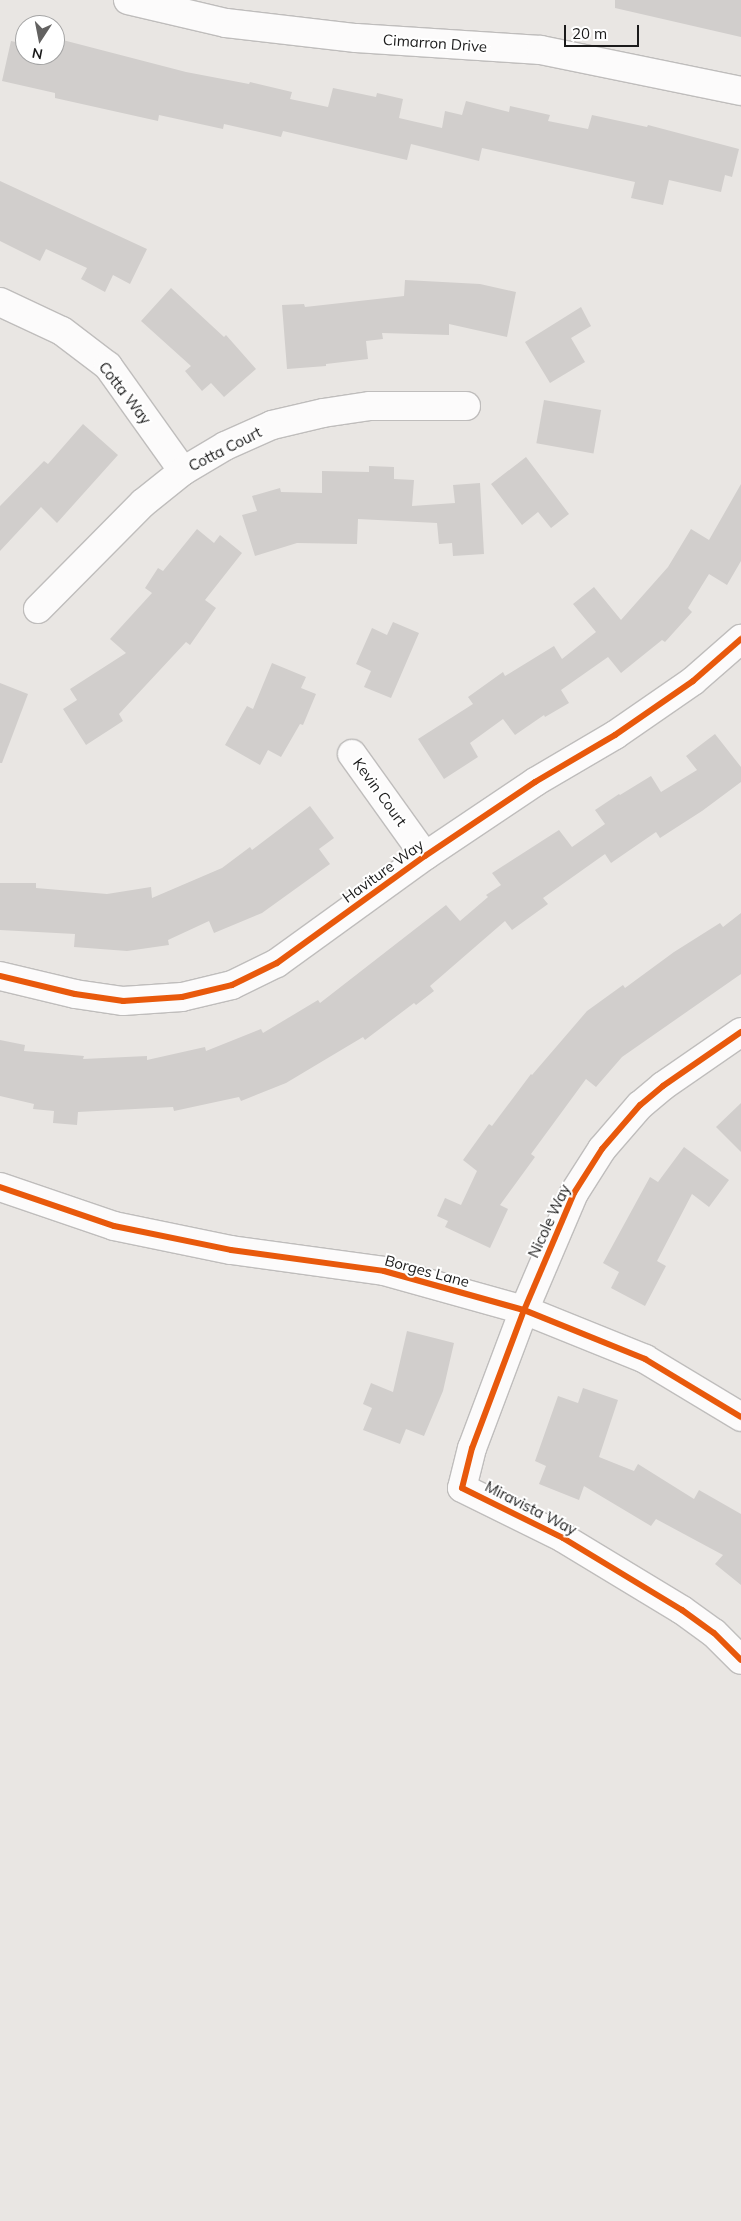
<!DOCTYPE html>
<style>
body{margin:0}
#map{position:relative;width:741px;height:2221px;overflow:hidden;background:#e9e6e3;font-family:Mulish,sans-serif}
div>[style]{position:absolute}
.building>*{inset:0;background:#d1cecc;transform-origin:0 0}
.roads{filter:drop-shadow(1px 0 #bfbdbc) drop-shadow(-1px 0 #bfbdbc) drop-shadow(0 1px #bfbdbc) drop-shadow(0 -1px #bfbdbc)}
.minor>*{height:28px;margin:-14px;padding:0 14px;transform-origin:14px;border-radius:14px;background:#fcfbfb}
.cycleway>*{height:6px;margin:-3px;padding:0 3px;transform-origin:3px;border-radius:3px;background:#e8590c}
span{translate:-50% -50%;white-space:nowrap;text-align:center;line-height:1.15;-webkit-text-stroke:4px #fff;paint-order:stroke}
.street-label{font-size:15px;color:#1b1b1b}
.north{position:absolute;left:15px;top:15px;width:50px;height:50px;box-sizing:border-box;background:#fff;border:1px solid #a4a4a4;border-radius:50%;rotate:191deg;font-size:14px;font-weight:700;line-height:20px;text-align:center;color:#1b1b1b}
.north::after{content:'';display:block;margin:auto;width:18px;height:22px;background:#636261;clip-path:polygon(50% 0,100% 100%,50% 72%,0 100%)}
.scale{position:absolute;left:564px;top:25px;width:75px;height:22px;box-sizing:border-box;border:2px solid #1b1b1b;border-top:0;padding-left:6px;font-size:15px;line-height:18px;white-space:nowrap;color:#1b1b1b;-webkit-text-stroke:4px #fff;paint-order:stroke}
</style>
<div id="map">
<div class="building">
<div style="clip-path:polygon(615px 0,741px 0,741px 37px,615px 8px)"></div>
<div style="clip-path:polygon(55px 38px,186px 72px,249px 84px,250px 82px,292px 92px,290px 99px,328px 107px,333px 88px,376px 97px,377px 93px,403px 99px,399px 118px,442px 128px,445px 111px,462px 115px,466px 101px,509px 112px,510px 106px,550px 115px,548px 121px,588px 129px,592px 115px,647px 127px,648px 125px,739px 149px,732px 177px,725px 175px,721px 192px,669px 180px,663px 205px,631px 198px,635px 182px,482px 148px,479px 161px,411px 144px,407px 160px,283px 131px,281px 137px,224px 124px,223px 129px,159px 115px,158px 121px,55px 98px,55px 93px,2px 81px,11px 41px,25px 44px,25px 55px,55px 55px)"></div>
<div style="clip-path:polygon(0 181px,147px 249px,130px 284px,113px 275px,105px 292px,81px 279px,87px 268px,46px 249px,40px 261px,0 241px)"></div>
<div style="clip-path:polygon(405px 280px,480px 284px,516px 292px,507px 337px,449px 324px,449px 335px,382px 333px,383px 339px,366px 341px,368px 359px,326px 364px,326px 366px,287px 369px,282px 305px,304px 304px,305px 307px,404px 296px)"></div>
<div style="clip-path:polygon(171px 288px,224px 337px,226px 335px,256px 369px,224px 397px,211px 383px,202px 391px,185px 371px,191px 366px,141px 321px)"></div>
<div style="clip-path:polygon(581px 307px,591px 326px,571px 338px,585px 362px,550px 383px,525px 342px)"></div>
<div style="left:544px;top:400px;width:58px;height:44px;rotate:10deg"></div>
<div style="clip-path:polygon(83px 424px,118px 455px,57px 523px,41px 507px,0 551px,0 506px,44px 461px,48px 464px)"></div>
<div style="clip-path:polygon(526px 457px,569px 514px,551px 528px,538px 512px,522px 525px,491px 484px)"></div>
<div style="clip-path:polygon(369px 466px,394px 467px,394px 479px,414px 480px,412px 506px,455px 503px,453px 485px,480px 483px,484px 554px,453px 556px,452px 543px,439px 544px,437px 523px,358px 519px,357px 544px,297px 543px,255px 556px,242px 515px,257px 511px,252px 496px,280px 488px,281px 492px,322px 493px,322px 471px,369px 472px)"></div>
<div style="clip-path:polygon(741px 484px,741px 561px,727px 585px,709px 574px,688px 608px,692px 612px,665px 642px,662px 640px,621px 673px,608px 657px,561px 690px,569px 703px,545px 717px,544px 715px,515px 735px,503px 719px,470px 743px,478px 757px,444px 779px,418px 739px,473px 704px,468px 697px,503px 672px,505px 676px,554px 646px,562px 659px,596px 632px,573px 604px,594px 587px,621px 620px,668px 567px,691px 529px,709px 540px)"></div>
<div style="clip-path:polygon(197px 529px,214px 543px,220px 535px,242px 553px,205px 600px,216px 608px,190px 645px,186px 642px,119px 714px,123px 721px,86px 745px,63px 709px,77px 700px,70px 689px,126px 653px,110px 639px,152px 593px,145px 588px,158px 568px,163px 571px)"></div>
<div style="clip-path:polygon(393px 622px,419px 633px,391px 698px,364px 687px,371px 671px,356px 664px,372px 628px,387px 635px)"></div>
<div style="clip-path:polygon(272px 663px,306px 677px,301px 688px,316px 694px,303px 725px,300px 724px,281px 757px,268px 750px,260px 765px,225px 745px,247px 706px,253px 709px)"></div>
<div style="clip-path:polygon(0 683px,28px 694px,2px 763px,0 763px)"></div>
<div style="clip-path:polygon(715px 734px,741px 767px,741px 782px,702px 811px,660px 838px,656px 832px,611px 863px,605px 854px,543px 898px,548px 904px,512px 930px,505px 921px,430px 986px,434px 991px,416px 1005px,414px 1003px,365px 1040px,363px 1037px,286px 1083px,241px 1101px,239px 1097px,174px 1111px,173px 1107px,78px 1112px,77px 1125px,53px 1123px,54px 1111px,33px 1109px,34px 1104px,0 1096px,0 1040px,25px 1045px,24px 1051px,84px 1056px,83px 1059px,147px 1056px,147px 1060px,205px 1047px,206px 1051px,261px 1029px,263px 1033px,318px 1000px,320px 1003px,446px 905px,460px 921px,488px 897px,486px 895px,501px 885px,492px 873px,559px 830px,572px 847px,605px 824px,595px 810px,619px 794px,620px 795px,651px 776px,661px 792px,697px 770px,686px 756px)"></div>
<div style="clip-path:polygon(310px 806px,334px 838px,319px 849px,330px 864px,262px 913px,214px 933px,209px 921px,168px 940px,169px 945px,127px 951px,74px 947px,75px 934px,0 930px,0 883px,36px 883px,36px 888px,107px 894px,151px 887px,152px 898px,222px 868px,250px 847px,252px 850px)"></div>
<div style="clip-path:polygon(741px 913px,741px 974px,622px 1057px,596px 1087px,586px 1079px,531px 1154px,535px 1157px,500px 1205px,508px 1209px,490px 1248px,445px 1227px,448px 1221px,437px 1216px,445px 1198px,461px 1205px,477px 1171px,463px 1160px,489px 1124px,492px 1126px,531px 1074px,532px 1075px,587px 1011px,623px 985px,625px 988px,674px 952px,720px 923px,723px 927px)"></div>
<div style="clip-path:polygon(741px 1103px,741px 1152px,716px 1127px)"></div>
<div style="clip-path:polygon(684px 1147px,729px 1180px,709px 1207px,692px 1194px,657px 1261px,666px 1266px,645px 1306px,611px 1288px,619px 1272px,603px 1263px,650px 1177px,658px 1182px)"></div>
<div style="clip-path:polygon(407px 1331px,454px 1343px,443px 1391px,424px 1436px,406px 1429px,400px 1444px,363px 1430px,372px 1408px,363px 1404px,371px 1383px,393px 1392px)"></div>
<div style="clip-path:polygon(583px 1388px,618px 1400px,599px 1457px,634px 1471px,638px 1464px,694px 1499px,699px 1490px,741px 1514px,741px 1585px,715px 1564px,723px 1555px,656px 1519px,651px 1526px,584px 1486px,579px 1500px,539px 1484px,546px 1466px,535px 1461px,558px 1396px,578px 1403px)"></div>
</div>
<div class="roads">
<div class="minor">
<div style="left:128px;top:0;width:101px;rotate:13.2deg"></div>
<div style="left:226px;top:23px;width:131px;rotate:6.6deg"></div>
<div style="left:356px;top:38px;width:185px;rotate:3.7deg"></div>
<div style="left:541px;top:50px;width:204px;rotate:11.6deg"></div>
<div style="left:0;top:302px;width:68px;rotate:25.1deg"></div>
<div style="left:62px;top:331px;width:58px;rotate:37.3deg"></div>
<div style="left:108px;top:366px;width:129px;rotate:54.5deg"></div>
<div style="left:38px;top:609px;width:149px;rotate:-45.3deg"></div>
<div style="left:143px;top:503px;width:51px;rotate:-38.7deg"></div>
<div style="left:183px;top:471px;width:49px;rotate:-30.8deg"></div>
<div style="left:225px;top:446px;width:51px;rotate:-24.1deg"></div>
<div style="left:272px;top:425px;width:52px;rotate:-13.2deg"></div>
<div style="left:323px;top:413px;width:48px;rotate:-8.5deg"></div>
<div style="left:370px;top:406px;width:96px"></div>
<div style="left:352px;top:754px;width:125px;rotate:54.4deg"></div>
<div style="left:0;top:976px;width:77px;rotate:13.5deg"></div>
<div style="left:75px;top:994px;width:49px;rotate:8.3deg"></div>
<div style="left:123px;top:1001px;width:59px;rotate:-3.9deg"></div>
<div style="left:182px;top:997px;width:51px;rotate:-13.5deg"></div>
<div style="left:232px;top:985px;width:50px;rotate:-26.1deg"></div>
<div style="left:277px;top:963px;width:183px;rotate:-35.9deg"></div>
<div style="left:425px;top:856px;width:133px;rotate:-33.9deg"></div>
<div style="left:535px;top:782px;width:93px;rotate:-30.4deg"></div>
<div style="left:615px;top:735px;width:95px;rotate:-34.7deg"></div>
<div style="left:693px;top:681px;width:64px;rotate:-41.2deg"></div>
<div style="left:741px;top:1032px;width:95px;rotate:145.3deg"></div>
<div style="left:663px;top:1086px;width:30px;rotate:140deg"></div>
<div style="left:640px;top:1105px;width:58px;rotate:130.8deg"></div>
<div style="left:602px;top:1149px;width:52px;rotate:122.5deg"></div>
<div style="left:574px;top:1193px;width:127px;rotate:113.1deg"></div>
<div style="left:524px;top:1310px;width:147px;rotate:110.6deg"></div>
<div style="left:472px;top:1448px;width:41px;rotate:104deg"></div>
<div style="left:462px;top:1488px;width:113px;rotate:26.3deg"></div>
<div style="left:563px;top:1538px;width:139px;rotate:31.2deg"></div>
<div style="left:682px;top:1610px;width:39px;rotate:36deg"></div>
<div style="left:714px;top:1633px;width:38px;rotate:45deg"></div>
<div style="left:0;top:1187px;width:120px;rotate:18.9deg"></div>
<div style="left:114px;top:1226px;width:119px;rotate:11.6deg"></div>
<div style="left:231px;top:1250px;width:154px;rotate:7.8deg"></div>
<div style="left:384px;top:1271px;width:145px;rotate:15.6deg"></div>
<div style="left:524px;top:1310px;width:131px;rotate:22deg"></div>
<div style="left:645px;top:1359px;width:112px;rotate:31.1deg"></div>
</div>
</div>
<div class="cycleway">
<div style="left:0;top:976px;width:77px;rotate:13.5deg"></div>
<div style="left:75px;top:994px;width:49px;rotate:8.3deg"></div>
<div style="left:123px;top:1001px;width:59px;rotate:-3.9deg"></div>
<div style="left:182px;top:997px;width:51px;rotate:-13.5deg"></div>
<div style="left:232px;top:985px;width:50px;rotate:-26.1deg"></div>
<div style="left:277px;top:963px;width:183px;rotate:-35.9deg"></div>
<div style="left:425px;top:856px;width:133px;rotate:-33.9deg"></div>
<div style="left:535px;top:782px;width:93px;rotate:-30.4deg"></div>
<div style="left:615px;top:735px;width:95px;rotate:-34.7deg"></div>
<div style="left:693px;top:681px;width:64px;rotate:-41.2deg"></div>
<div style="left:741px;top:1032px;width:95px;rotate:145.3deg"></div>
<div style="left:663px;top:1086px;width:30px;rotate:140deg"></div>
<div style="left:640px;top:1105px;width:58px;rotate:130.8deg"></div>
<div style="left:602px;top:1149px;width:52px;rotate:122.5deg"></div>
<div style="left:574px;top:1193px;width:127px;rotate:113.1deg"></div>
<div style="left:524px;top:1310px;width:147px;rotate:110.6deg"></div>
<div style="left:472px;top:1448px;width:41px;rotate:104deg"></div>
<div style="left:462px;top:1488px;width:113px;rotate:26.3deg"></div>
<div style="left:563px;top:1538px;width:139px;rotate:31.2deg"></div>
<div style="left:682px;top:1610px;width:39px;rotate:36deg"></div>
<div style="left:714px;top:1633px;width:38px;rotate:45deg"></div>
<div style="left:0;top:1187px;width:120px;rotate:18.9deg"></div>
<div style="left:114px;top:1226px;width:119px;rotate:11.6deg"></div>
<div style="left:231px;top:1250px;width:154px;rotate:7.8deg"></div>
<div style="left:384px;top:1271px;width:145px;rotate:15.6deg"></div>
<div style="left:524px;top:1310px;width:131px;rotate:22deg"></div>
<div style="left:645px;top:1359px;width:112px;rotate:31.1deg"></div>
</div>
<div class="street-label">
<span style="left:435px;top:43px;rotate:4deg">Cimarron Drive</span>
<span style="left:125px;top:393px;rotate:52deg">Cotta Way</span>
<span style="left:225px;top:449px;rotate:-27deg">Cotta Court</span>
<span style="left:380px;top:792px;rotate:54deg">Kevin Court</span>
<span style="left:383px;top:871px;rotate:-36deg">Haviture Way</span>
<span style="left:549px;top:1221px;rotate:-65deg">Nicole Way</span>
<span style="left:427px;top:1271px;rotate:15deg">Borges Lane</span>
<span style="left:531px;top:1508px;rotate:27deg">Miravista Way</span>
</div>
<div class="north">N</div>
<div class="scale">20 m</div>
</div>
